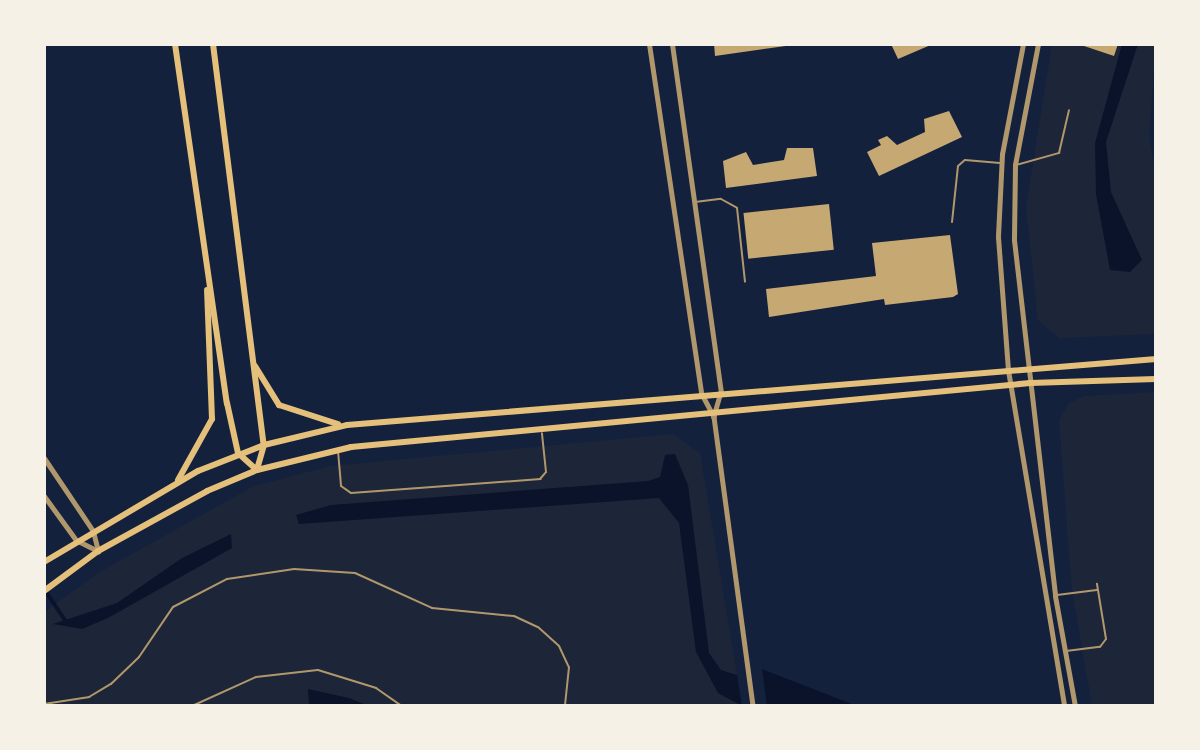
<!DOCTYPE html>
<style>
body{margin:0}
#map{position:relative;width:1200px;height:750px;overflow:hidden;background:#14213d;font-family:"Public Sans",sans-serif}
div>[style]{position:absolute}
.green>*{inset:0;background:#1d2539}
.water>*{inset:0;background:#0b132b}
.stream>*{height:3.5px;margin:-1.75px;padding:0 1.75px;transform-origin:1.75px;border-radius:1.75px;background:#0b132b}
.building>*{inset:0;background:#c6a872;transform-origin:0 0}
.service>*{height:2px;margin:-1px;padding:0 1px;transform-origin:1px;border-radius:1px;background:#b1986c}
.minor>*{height:4.5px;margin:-2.25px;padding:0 2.25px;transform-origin:2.25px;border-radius:2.25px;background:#b1986c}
.tertiary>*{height:5px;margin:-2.5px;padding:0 2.5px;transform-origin:2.5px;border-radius:2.5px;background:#b1986c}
.secondary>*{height:6px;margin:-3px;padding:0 3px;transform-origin:3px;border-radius:3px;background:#e5c07b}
span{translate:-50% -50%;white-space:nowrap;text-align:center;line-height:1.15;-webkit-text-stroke:6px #f6f1e7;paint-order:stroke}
.frame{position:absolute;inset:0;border:46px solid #f6f1e7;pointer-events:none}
</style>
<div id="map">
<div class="green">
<div style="clip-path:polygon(1052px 44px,1156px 44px,1149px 136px,1156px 176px,1156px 334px,1059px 338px,1038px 320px,1026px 207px)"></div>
<div style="clip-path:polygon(1156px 392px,1156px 706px,1092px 706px,1072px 591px,1059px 420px,1068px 404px,1084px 396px)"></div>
<div style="clip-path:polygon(673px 434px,700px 453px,742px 706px,44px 706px,44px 612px,98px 573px,254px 486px,331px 466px)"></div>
</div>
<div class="water">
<div style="clip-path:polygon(1122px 44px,1138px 44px,1106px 142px,1111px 192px,1142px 260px,1130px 272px,1110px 270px,1096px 194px,1095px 143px)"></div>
<div style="clip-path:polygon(675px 454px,688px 485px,709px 653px,721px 670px,737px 675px,742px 706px,718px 693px,696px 652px,679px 523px,659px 498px,299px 524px,296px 515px,331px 505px,648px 481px,660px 477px,665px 455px)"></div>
<div style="clip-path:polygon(231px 534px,232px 548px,108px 618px,82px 629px,53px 624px,117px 603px,182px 558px)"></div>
<div style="clip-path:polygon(762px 669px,857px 706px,767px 706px)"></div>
<div style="clip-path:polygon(308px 689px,349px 698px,369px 706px,299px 706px,309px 704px)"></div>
</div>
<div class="stream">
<div style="left:45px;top:590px;width:37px;rotate:56deg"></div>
</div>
<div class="building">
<div style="clip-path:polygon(714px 44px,793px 44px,793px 45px,715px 56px)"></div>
<div style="clip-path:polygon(891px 44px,933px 44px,898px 59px)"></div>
<div style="clip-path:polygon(1078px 44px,1118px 44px,1114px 56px)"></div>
<div style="clip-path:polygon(949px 111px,962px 137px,879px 176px,867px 152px,881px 145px,878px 140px,887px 136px,897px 145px,925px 132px,924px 119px)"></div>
<div style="clip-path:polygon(787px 148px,813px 148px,817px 176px,726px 188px,723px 161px,746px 152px,753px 165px,784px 160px)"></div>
<div style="left:829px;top:204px;width:46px;height:86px;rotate:84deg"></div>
<div style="clip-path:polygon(950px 235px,958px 294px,953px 297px,885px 305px,884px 299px,769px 317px,766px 289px,876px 276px,872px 243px)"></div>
</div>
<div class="service">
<div style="left:1016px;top:165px;width:45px;rotate:-15.6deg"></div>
<div style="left:1059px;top:153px;width:44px;rotate:-76.9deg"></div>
<div style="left:695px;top:202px;width:26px;rotate:-7deg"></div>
<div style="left:721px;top:199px;width:18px;rotate:29deg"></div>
<div style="left:737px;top:208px;width:74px;rotate:83.8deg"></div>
<div style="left:952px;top:222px;width:56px;rotate:-83.9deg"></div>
<div style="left:958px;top:166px;width:9px;rotate:-41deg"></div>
<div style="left:965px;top:160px;width:35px;rotate:5deg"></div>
<div style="left:338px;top:451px;width:35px;rotate:85deg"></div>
<div style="left:341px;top:486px;width:12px;rotate:35deg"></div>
<div style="left:351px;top:493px;width:190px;rotate:-4.2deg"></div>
<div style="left:540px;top:479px;width:9px;rotate:-49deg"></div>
<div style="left:546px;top:472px;width:39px;rotate:-96deg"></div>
<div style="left:1057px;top:595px;width:40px;rotate:-7.1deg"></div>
<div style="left:1066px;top:651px;width:34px;rotate:-7deg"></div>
<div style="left:1100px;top:647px;width:10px;rotate:-53deg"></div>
<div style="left:1106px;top:639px;width:56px;rotate:-99.3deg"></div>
<div style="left:44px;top:704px;width:46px;rotate:-8.8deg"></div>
<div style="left:89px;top:697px;width:26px;rotate:-31deg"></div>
<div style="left:111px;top:684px;width:39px;rotate:-44deg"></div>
<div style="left:139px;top:657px;width:60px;rotate:-55.8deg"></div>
<div style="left:173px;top:607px;width:61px;rotate:-27.4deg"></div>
<div style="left:227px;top:579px;width:68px;rotate:-8.5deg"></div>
<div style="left:294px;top:569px;width:61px;rotate:3.8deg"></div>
<div style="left:355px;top:573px;width:85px;rotate:24.4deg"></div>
<div style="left:432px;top:608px;width:82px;rotate:5.6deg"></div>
<div style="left:514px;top:616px;width:26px;rotate:25deg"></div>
<div style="left:538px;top:627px;width:28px;rotate:42deg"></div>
<div style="left:559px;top:646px;width:23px;rotate:65deg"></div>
<div style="left:569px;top:667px;width:39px;rotate:96deg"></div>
<div style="left:192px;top:706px;width:70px;rotate:-24.4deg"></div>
<div style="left:256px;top:677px;width:62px;rotate:-6.4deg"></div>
<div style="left:318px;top:670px;width:61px;rotate:17.2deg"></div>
<div style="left:376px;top:688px;width:32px;rotate:35deg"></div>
</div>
<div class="minor">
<div style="left:721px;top:392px;width:26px;rotate:106deg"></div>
<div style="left:714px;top:417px;width:292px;rotate:82.3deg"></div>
</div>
<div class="tertiary">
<div style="left:649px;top:44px;width:353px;rotate:81.5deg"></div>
<div style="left:701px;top:393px;width:27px;rotate:62deg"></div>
<div style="left:672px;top:44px;width:351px;rotate:82deg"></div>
<div style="left:1023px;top:44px;width:112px;rotate:100.8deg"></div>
<div style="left:1002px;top:154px;width:83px;rotate:92.8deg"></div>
<div style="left:998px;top:237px;width:133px;rotate:85.7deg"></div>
<div style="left:1008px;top:370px;width:341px;rotate:80.5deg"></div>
<div style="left:1038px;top:44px;width:123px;rotate:100.8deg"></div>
<div style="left:1015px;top:165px;width:75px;rotate:90.8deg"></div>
<div style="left:1014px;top:240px;width:358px;rotate:83.4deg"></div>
<div style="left:1055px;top:596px;width:112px;rotate:79.7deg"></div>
<div style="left:44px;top:458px;width:88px;rotate:56.1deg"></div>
<div style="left:93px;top:531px;width:21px;rotate:76deg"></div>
<div style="left:44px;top:496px;width:54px;rotate:54deg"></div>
<div style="left:76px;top:540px;width:25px;rotate:27deg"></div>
</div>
<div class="secondary">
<div style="left:175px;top:44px;width:363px;rotate:81.8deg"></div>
<div style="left:227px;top:403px;width:51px;rotate:77.6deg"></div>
<div style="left:238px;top:453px;width:25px;rotate:42deg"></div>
<div style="left:213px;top:44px;width:404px;rotate:82.8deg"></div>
<div style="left:264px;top:445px;width:26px;rotate:106deg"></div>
<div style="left:255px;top:366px;width:46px;rotate:58.4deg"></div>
<div style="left:279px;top:405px;width:62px;rotate:17.9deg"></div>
<div style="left:178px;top:480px;width:70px;rotate:-60.9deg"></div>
<div style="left:212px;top:419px;width:129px;rotate:-92.2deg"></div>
<div style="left:44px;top:562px;width:179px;rotate:-30.6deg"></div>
<div style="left:198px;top:471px;width:71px;rotate:-21.5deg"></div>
<div style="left:264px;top:445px;width:85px;rotate:-13.5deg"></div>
<div style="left:347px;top:425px;width:812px;rotate:-4.66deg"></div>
<div style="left:44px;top:591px;width:67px;rotate:-36.5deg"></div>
<div style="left:98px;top:551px;width:124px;rotate:-28.8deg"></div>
<div style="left:207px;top:491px;width:54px;rotate:-22.8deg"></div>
<div style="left:257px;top:470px;width:97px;rotate:-13.7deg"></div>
<div style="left:351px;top:447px;width:682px;rotate:-5.38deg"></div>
<div style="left:1030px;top:383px;width:126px;rotate:-1.8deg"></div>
</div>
<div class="frame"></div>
</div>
